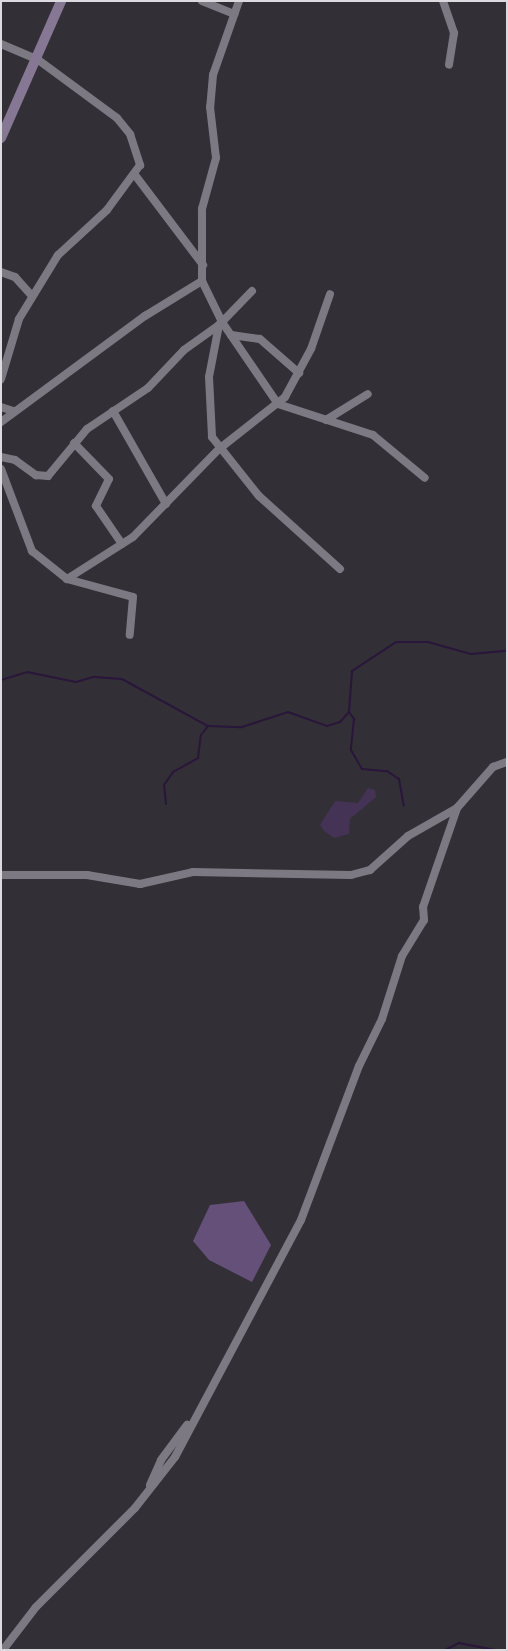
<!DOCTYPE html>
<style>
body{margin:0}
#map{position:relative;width:508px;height:1651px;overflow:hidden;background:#322f36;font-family:"Space Grotesk",sans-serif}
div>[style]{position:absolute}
.green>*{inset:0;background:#435}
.forest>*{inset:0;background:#655079}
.stream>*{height:2px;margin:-1px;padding:0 1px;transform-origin:1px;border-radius:1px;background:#29163a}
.street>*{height:8px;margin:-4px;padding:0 4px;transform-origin:4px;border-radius:4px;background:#7d7982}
.secondary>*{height:10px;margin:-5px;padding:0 5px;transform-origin:5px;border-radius:5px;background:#867894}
span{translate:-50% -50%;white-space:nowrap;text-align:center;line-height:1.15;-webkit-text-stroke:4px #19181b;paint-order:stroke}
.frame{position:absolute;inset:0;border:2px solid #dcdadf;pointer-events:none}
</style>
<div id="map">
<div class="green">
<div style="clip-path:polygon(368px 788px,375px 790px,376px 797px,350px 819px,349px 834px,334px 838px,324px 831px,320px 825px,335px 801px,358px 803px)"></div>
</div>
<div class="forest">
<div style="clip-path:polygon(244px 1201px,271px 1245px,252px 1282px,209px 1260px,193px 1241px,210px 1205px)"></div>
</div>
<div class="stream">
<div style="left:1px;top:680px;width:27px;rotate:-17deg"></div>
<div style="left:27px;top:672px;width:50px;rotate:11.5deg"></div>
<div style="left:76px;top:682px;width:19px;rotate:-16deg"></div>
<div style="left:94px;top:677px;width:28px;rotate:4deg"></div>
<div style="left:122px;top:679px;width:98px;rotate:28.7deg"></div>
<div style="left:208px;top:726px;width:34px;rotate:2deg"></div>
<div style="left:242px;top:727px;width:48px;rotate:-18.1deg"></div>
<div style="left:288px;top:712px;width:41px;rotate:19.7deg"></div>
<div style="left:327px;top:726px;width:14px;rotate:-17deg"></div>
<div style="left:340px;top:722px;width:13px;rotate:-48deg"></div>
<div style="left:349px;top:712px;width:41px;rotate:-85.8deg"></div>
<div style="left:352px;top:671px;width:53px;rotate:-33.4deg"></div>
<div style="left:396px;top:642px;width:32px"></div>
<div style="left:428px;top:642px;width:45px;rotate:15.6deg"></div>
<div style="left:471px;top:654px;width:36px;rotate:-5deg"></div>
<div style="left:349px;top:712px;width:9px;rotate:54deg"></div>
<div style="left:354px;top:719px;width:31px;rotate:96deg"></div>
<div style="left:351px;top:750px;width:22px;rotate:60deg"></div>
<div style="left:362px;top:769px;width:25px;rotate:5deg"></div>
<div style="left:387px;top:771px;width:14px;rotate:34deg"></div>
<div style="left:399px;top:779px;width:27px;rotate:80deg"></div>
<div style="left:166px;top:804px;width:19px;rotate:-96deg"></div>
<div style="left:164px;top:785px;width:16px;rotate:-55deg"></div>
<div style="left:173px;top:772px;width:29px;rotate:-29deg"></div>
<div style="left:198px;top:758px;width:23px;rotate:-83deg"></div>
<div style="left:201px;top:735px;width:11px;rotate:-52deg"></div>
<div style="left:445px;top:1650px;width:16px;rotate:-27deg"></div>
<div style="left:459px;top:1643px;width:37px;rotate:11deg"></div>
</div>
<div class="street">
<div style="left:202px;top:1px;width:35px;rotate:22deg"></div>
<div style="left:239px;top:1px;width:78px;rotate:109.4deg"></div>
<div style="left:213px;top:75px;width:32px;rotate:95deg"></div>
<div style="left:210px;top:107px;width:51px;rotate:83.3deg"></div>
<div style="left:216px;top:158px;width:53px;rotate:105.4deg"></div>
<div style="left:202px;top:209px;width:72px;rotate:90deg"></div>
<div style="left:202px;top:281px;width:46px;rotate:64deg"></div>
<div style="left:222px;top:322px;width:99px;rotate:55.7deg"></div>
<div style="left:278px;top:404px;width:100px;rotate:18.1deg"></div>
<div style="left:373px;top:435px;width:67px;rotate:39.6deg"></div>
<div style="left:443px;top:1px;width:34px;rotate:71deg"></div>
<div style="left:454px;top:33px;width:32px;rotate:99deg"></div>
<div style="left:1px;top:44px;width:39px;rotate:23deg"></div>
<div style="left:37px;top:59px;width:99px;rotate:36.4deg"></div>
<div style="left:117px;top:118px;width:21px;rotate:51deg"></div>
<div style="left:130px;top:134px;width:33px;rotate:72deg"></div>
<div style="left:140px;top:165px;width:56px;rotate:126.3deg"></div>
<div style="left:107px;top:210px;width:67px;rotate:137.4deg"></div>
<div style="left:58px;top:255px;width:75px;rotate:121.4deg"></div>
<div style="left:19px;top:319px;width:63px;rotate:106.7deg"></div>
<div style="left:135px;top:175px;width:113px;rotate:52.9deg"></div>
<div style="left:1px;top:272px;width:15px;rotate:20deg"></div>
<div style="left:15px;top:277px;width:25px;rotate:48deg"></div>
<div style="left:252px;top:291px;width:47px;rotate:134.1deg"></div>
<div style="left:219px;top:325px;width:53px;rotate:100.9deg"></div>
<div style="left:209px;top:377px;width:60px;rotate:87.1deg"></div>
<div style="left:212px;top:437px;width:75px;rotate:51.5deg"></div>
<div style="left:259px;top:496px;width:109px;rotate:42deg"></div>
<div style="left:231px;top:335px;width:29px;rotate:8deg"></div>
<div style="left:260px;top:339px;width:52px;rotate:41.1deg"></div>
<div style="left:1px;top:407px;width:13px;rotate:18deg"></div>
<div style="left:113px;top:411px;width:107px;rotate:60.3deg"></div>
<div style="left:326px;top:420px;width:49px;rotate:-31.8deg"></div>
<div style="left:1px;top:422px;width:179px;rotate:-36.4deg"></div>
<div style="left:145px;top:316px;width:67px;rotate:-31.6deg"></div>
<div style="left:74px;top:443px;width:50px;rotate:45.8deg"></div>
<div style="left:109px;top:479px;width:30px;rotate:116deg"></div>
<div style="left:96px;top:506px;width:46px;rotate:55.6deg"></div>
<div style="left:1px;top:457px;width:14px;rotate:12deg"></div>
<div style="left:15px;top:460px;width:26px;rotate:36deg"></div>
<div style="left:36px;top:475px;width:12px;rotate:5deg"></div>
<div style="left:48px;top:476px;width:61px;rotate:-50.3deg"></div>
<div style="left:87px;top:429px;width:73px;rotate:-33.9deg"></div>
<div style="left:148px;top:388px;width:52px;rotate:-46.5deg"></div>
<div style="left:184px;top:350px;width:43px;rotate:-35.5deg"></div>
<div style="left:1px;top:469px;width:88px;rotate:69.3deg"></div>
<div style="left:32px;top:551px;width:45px;rotate:38.7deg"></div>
<div style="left:67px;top:579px;width:68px;rotate:15.3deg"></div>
<div style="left:133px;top:597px;width:38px;rotate:95deg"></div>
<div style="left:67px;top:579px;width:78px;rotate:-32.5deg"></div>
<div style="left:133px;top:537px;width:123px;rotate:-45.7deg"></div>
<div style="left:219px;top:449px;width:84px;rotate:-38.2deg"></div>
<div style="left:285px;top:397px;width:55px;rotate:-61.6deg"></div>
<div style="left:311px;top:349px;width:58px;rotate:-70.9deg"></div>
<div style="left:1px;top:875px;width:86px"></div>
<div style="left:87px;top:875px;width:54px;rotate:9.6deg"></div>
<div style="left:140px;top:884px;width:54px;rotate:-12.8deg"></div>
<div style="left:193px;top:872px;width:158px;rotate:1.1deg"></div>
<div style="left:351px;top:875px;width:20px;rotate:-15deg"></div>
<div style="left:370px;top:870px;width:51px;rotate:-41.8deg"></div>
<div style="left:408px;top:836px;width:56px;rotate:-29.7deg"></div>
<div style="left:150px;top:1485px;width:27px;rotate:-66deg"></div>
<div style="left:161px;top:1460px;width:44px;rotate:-53.4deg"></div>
<div style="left:3px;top:1650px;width:54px;rotate:-52.5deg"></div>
<div style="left:36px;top:1607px;width:140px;rotate:-45deg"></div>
<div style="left:135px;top:1508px;width:65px;rotate:-51.9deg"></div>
<div style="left:175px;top:1457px;width:268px;rotate:-62deg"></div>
<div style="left:301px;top:1220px;width:165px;rotate:-69.4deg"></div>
<div style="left:359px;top:1066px;width:52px;rotate:-63.9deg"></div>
<div style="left:382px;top:1019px;width:66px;rotate:-72.4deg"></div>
<div style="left:402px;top:956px;width:42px;rotate:-58.6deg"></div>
<div style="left:424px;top:920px;width:13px;rotate:-94deg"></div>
<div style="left:423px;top:907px;width:105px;rotate:-71deg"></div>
<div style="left:457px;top:808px;width:55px;rotate:-48.7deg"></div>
<div style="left:493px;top:767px;width:15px;rotate:-20deg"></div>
</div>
<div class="secondary">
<div style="left:1px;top:138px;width:150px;rotate:-66.3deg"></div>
</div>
<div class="frame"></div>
</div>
